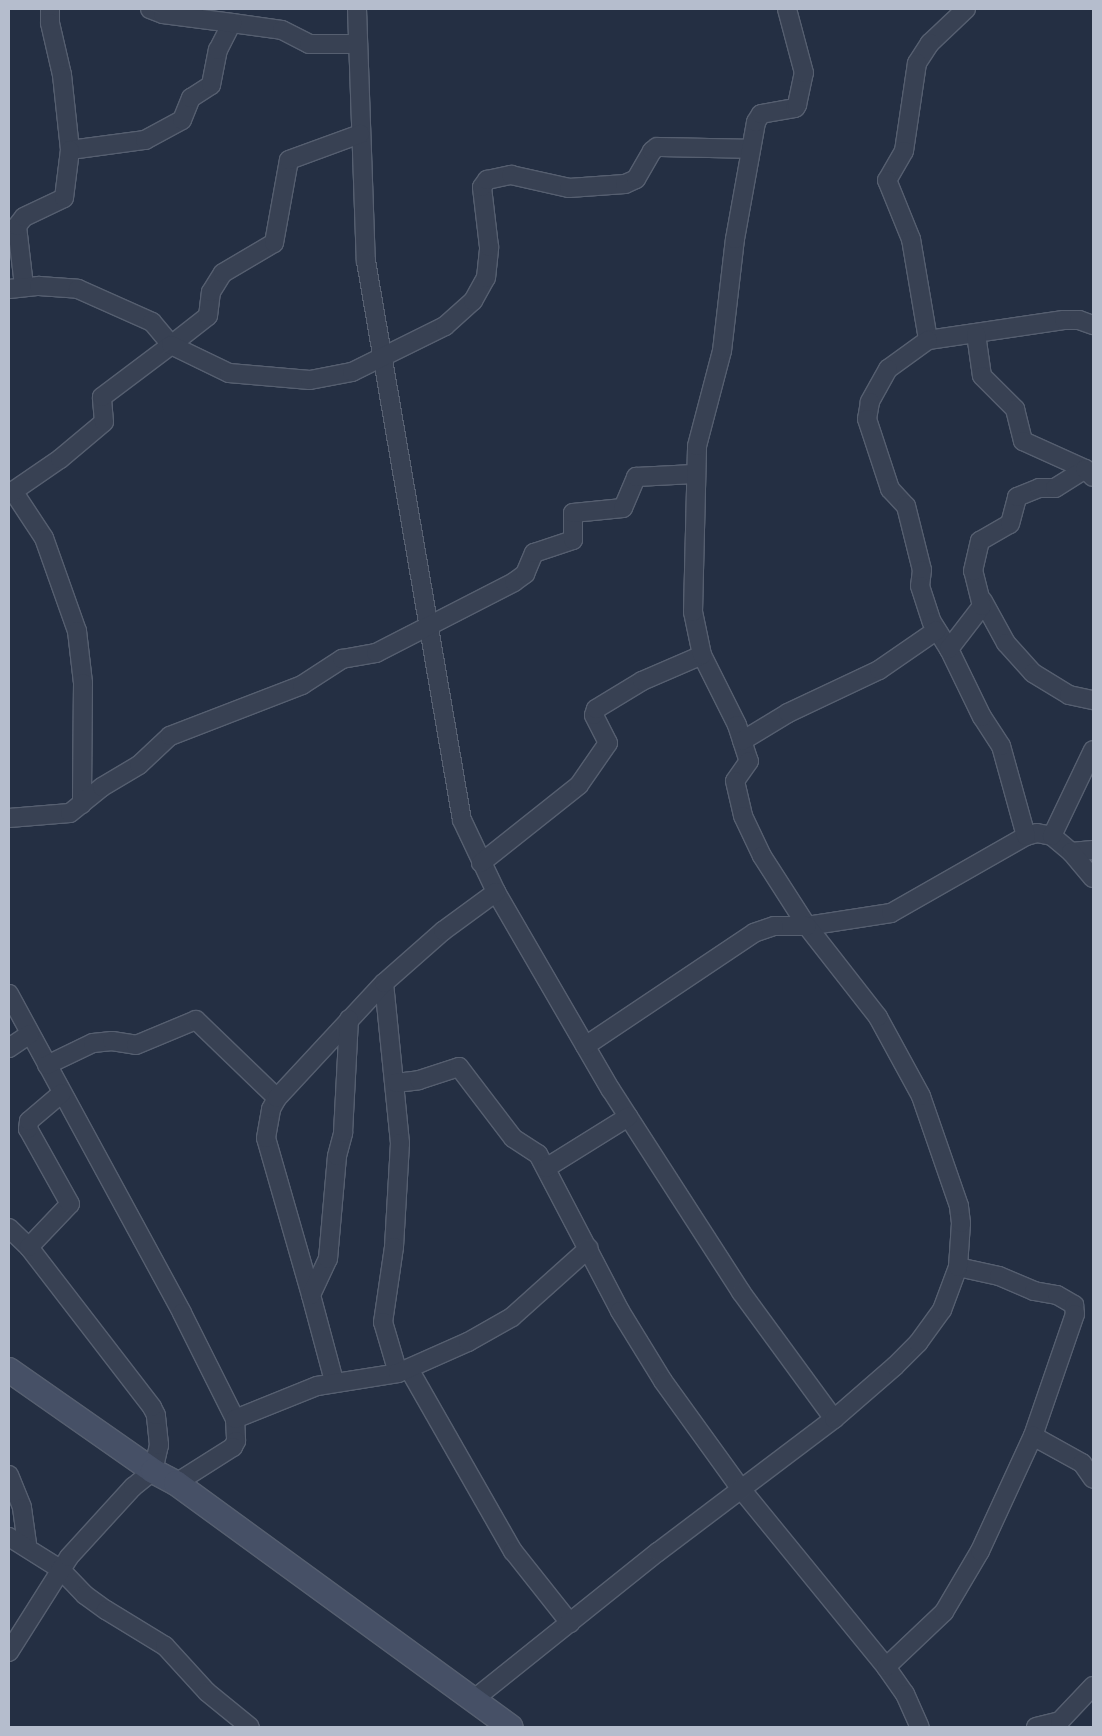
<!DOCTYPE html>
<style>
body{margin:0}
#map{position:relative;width:1102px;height:1736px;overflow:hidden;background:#242f43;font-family:Commissioner,sans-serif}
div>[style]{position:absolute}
.roads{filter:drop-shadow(1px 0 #565f70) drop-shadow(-1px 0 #565f70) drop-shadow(0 1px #565f70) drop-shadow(0 -1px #565f70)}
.street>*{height:18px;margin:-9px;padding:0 9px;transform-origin:9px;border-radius:9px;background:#384153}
.secondary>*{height:24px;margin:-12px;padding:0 12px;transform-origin:12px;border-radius:12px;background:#465066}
span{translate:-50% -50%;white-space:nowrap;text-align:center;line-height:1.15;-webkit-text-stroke:4px #1d2638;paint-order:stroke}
.frame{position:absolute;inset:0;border:10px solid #b5bdcd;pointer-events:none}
</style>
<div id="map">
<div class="roads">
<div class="street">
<div style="left:50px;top:9px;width:14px;rotate:90deg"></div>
<div style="left:50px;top:23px;width:53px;rotate:77deg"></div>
<div style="left:62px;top:75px;width:75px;rotate:83.9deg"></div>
<div style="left:70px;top:150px;width:76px;rotate:-7.6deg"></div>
<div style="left:145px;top:140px;width:42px;rotate:-28.4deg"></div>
<div style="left:182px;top:120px;width:24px;rotate:-68deg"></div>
<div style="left:191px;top:98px;width:24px;rotate:-33deg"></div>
<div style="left:211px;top:85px;width:36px;rotate:-79deg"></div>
<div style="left:218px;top:50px;width:30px;rotate:-63deg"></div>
<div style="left:232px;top:23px;width:50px;rotate:8deg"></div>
<div style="left:282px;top:30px;width:30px;rotate:27deg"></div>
<div style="left:309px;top:44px;width:48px"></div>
<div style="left:150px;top:9px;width:14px;rotate:21deg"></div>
<div style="left:163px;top:14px;width:70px;rotate:7.4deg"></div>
<div style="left:357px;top:9px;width:252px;rotate:88deg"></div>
<div style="left:366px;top:261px;width:567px;rotate:80.26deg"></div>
<div style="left:462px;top:820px;width:80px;rotate:64.7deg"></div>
<div style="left:496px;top:892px;width:229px;rotate:59.9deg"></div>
<div style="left:611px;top:1090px;width:240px;rotate:57.2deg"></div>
<div style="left:741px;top:1292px;width:157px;rotate:53.8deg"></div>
<div style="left:966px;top:9px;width:50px;rotate:136.6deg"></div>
<div style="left:930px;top:43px;width:24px;rotate:123deg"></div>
<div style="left:917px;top:63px;width:89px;rotate:98.4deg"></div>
<div style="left:904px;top:151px;width:34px;rotate:120deg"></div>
<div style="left:887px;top:180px;width:64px;rotate:67.9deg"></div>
<div style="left:911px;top:239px;width:102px;rotate:80.4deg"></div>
<div style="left:928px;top:340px;width:137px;rotate:-8.4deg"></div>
<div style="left:1064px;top:320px;width:15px"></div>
<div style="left:1079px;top:320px;width:15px;rotate:20deg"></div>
<div style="left:24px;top:286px;width:60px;rotate:-96.7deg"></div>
<div style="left:17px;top:226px;width:11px;rotate:-52deg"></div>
<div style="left:24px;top:217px;width:44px;rotate:-25.4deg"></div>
<div style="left:64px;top:198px;width:48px;rotate:-82.9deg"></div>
<div style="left:9px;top:289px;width:30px;rotate:-6deg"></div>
<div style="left:39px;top:286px;width:39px;rotate:4deg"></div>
<div style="left:78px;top:289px;width:81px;rotate:24deg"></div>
<div style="left:152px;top:322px;width:30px;rotate:50deg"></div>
<div style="left:171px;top:345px;width:47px;rotate:-38.1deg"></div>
<div style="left:208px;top:316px;width:24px;rotate:-83deg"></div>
<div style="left:211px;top:292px;width:22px;rotate:-58deg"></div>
<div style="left:223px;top:273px;width:59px;rotate:-30.5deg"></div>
<div style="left:274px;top:243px;width:84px;rotate:-79.8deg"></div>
<div style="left:289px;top:160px;width:76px;rotate:-20.1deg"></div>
<div style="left:976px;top:334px;width:42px;rotate:81.9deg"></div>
<div style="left:982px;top:376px;width:47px;rotate:45deg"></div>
<div style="left:1015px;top:409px;width:33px;rotate:76deg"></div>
<div style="left:1023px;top:441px;width:68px;rotate:24.3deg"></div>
<div style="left:928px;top:340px;width:49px;rotate:144.1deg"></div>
<div style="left:888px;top:369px;width:38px;rotate:119deg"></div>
<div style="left:870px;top:402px;width:17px;rotate:100deg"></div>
<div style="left:867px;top:419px;width:74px;rotate:71.8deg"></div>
<div style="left:890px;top:489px;width:23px;rotate:47deg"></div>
<div style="left:906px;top:506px;width:66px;rotate:76deg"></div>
<div style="left:922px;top:570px;width:16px;rotate:97deg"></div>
<div style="left:920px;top:586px;width:38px;rotate:72deg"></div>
<div style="left:932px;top:622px;width:32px;rotate:58deg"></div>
<div style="left:13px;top:491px;width:56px;rotate:56.6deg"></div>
<div style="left:44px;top:538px;width:99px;rotate:70.5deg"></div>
<div style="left:77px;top:631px;width:52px;rotate:83.4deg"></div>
<div style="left:83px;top:683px;width:121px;rotate:90.5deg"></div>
<div style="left:9px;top:494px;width:62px;rotate:-34.5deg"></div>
<div style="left:60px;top:459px;width:57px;rotate:-40.1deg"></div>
<div style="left:104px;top:422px;width:25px;rotate:-95deg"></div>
<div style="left:102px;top:397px;width:86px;rotate:-37deg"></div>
<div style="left:171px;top:345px;width:64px;rotate:25.8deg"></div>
<div style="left:229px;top:373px;width:81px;rotate:4.9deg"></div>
<div style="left:310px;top:380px;width:43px;rotate:-10.8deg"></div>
<div style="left:352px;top:372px;width:104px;rotate:-26.3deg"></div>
<div style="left:445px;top:326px;width:38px;rotate:-42deg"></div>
<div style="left:473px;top:301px;width:26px;rotate:-61deg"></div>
<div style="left:486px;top:278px;width:31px;rotate:-84deg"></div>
<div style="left:489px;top:247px;width:60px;rotate:-96.7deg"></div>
<div style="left:482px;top:187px;width:9px;rotate:-54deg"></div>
<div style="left:487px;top:180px;width:25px;rotate:-12deg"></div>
<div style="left:511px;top:175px;width:59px;rotate:12.6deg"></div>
<div style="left:569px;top:188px;width:56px;rotate:-4.1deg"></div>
<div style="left:625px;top:184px;width:12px;rotate:-24deg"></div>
<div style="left:636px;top:179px;width:32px;rotate:-60deg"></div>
<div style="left:652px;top:151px;width:6px;rotate:-39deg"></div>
<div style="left:657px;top:147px;width:92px;rotate:1.2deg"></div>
<div style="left:983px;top:601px;width:48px;rotate:61.3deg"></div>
<div style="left:1006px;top:643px;width:40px;rotate:48deg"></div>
<div style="left:1033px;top:673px;width:42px;rotate:31.4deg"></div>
<div style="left:1069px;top:695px;width:25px;rotate:12deg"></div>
<div style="left:702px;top:655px;width:78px;rotate:63.4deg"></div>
<div style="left:737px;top:725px;width:38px;rotate:72deg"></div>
<div style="left:749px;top:761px;width:24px;rotate:125deg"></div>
<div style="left:735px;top:781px;width:36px;rotate:77deg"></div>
<div style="left:743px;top:816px;width:44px;rotate:64.6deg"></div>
<div style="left:762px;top:856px;width:83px;rotate:57.3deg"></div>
<div style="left:807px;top:926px;width:85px;rotate:-8.8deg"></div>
<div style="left:891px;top:913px;width:155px;rotate:-29.7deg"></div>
<div style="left:1026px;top:836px;width:11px;rotate:-15deg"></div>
<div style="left:1037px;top:833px;width:15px;rotate:11deg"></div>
<div style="left:1052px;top:836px;width:25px;rotate:40deg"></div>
<div style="left:1071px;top:852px;width:22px;rotate:-5deg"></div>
<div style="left:742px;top:741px;width:54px;rotate:-31.3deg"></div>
<div style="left:788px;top:713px;width:101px;rotate:-25.3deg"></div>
<div style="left:879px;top:670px;width:70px;rotate:-34.6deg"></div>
<div style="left:9px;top:818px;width:61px;rotate:-4.7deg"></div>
<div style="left:70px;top:813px;width:41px;rotate:-39.1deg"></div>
<div style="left:102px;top:787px;width:43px;rotate:-30.7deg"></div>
<div style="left:139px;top:765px;width:42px;rotate:-43.1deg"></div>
<div style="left:170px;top:736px;width:142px;rotate:-21.1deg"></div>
<div style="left:302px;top:685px;width:48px;rotate:-33deg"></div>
<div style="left:342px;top:659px;width:35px;rotate:-10deg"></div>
<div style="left:376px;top:653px;width:155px;rotate:-27.2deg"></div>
<div style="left:514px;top:582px;width:14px;rotate:-36deg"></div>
<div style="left:525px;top:574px;width:23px;rotate:-67deg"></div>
<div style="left:534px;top:553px;width:41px;rotate:-18.4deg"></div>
<div style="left:573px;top:540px;width:27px;rotate:-90deg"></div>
<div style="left:573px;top:513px;width:50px;rotate:-5.7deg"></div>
<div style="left:623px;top:508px;width:34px;rotate:-67deg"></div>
<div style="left:636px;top:477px;width:58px;rotate:-3deg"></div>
<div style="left:1026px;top:836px;width:93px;rotate:-105.5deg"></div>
<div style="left:1001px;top:746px;width:35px;rotate:-123deg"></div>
<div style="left:982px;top:717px;width:76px;rotate:-115.9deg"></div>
<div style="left:949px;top:649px;width:54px;rotate:-52.5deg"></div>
<div style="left:982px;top:606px;width:36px;rotate:-104deg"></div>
<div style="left:973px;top:571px;width:31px;rotate:-77deg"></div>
<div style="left:980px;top:541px;width:34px;rotate:-30deg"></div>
<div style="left:1010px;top:524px;width:28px;rotate:-75deg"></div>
<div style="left:1017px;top:497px;width:24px;rotate:-22deg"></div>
<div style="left:1039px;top:488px;width:16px"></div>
<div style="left:1055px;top:488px;width:36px;rotate:-32deg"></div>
<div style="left:1085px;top:469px;width:11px;rotate:45deg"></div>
<div style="left:1052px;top:836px;width:95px;rotate:-64.5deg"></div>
<div style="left:1071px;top:852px;width:34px;rotate:50deg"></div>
<div style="left:481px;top:863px;width:125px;rotate:-38.5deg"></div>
<div style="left:579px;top:785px;width:51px;rotate:-55.4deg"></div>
<div style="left:608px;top:743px;width:31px;rotate:-117deg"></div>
<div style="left:594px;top:715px;width:6px;rotate:-72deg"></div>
<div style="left:596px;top:709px;width:54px;rotate:-31.3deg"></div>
<div style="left:642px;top:681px;width:65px;rotate:-23.4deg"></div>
<div style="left:702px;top:655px;width:44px;rotate:-101.8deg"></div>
<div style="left:693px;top:612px;width:166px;rotate:-88.6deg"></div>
<div style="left:697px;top:446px;width:98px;rotate:-75.3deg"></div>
<div style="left:722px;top:351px;width:113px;rotate:-83.4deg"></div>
<div style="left:735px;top:239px;width:119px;rotate:-79.8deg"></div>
<div style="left:756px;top:122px;width:9px;rotate:-58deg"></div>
<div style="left:761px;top:114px;width:35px;rotate:-10deg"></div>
<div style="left:795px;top:108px;width:4px;rotate:-56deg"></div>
<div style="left:797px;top:105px;width:33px;rotate:-78deg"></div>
<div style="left:804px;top:73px;width:66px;rotate:-104.9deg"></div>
<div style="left:384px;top:983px;width:161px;rotate:84.3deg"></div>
<div style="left:400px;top:1143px;width:104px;rotate:93.3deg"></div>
<div style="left:394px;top:1247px;width:76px;rotate:98.3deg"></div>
<div style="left:383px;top:1322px;width:53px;rotate:73.6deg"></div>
<div style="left:9px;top:994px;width:363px;rotate:61.5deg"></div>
<div style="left:182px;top:1313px;width:119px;rotate:63.4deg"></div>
<div style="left:235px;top:1419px;width:22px;rotate:87deg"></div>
<div style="left:236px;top:1441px;width:7px;rotate:117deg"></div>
<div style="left:233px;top:1447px;width:67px;rotate:147.7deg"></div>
<div style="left:9px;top:1048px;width:25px;rotate:-34deg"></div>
<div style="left:47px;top:1065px;width:51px;rotate:-25.6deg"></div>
<div style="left:93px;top:1043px;width:19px;rotate:-6deg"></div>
<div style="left:112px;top:1041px;width:24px;rotate:9deg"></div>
<div style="left:136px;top:1045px;width:65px;rotate:-22.6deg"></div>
<div style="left:196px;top:1020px;width:112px;rotate:43.9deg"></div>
<div style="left:396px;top:1083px;width:23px;rotate:-7deg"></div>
<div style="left:419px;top:1080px;width:42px;rotate:-18deg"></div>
<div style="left:459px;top:1067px;width:89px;rotate:52.7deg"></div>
<div style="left:513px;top:1138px;width:30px;rotate:33deg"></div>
<div style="left:538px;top:1154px;width:177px;rotate:62.4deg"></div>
<div style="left:620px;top:1311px;width:82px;rotate:58.4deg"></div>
<div style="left:663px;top:1381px;width:133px;rotate:54.2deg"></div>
<div style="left:741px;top:1489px;width:230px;rotate:50.8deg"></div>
<div style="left:886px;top:1667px;width:33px;rotate:55deg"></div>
<div style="left:905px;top:1694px;width:36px;rotate:66deg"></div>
<div style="left:546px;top:1168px;width:97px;rotate:-31.9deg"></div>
<div style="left:9px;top:1228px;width:28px;rotate:44deg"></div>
<div style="left:958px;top:1267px;width:42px;rotate:12.4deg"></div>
<div style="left:999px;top:1276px;width:38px;rotate:23deg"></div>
<div style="left:1034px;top:1291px;width:23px;rotate:10deg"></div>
<div style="left:1057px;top:1295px;width:20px;rotate:30deg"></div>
<div style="left:1074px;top:1305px;width:9px;rotate:84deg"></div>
<div style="left:1075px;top:1314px;width:129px;rotate:109deg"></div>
<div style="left:1033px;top:1436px;width:56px;rotate:28.9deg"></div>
<div style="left:1082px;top:1463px;width:19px;rotate:55deg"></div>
<div style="left:311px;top:1295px;width:163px;rotate:-106deg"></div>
<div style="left:266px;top:1138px;width:29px;rotate:-80deg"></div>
<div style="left:271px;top:1109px;width:13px;rotate:-61deg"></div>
<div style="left:277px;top:1098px;width:157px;rotate:-47.1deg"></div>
<div style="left:384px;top:983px;width:79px;rotate:-41.4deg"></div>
<div style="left:443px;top:931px;width:66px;rotate:-36.3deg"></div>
<div style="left:409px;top:1369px;width:210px;rotate:60.3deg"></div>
<div style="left:513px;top:1551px;width:92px;rotate:51.6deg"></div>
<div style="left:334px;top:1381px;width:89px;rotate:-105deg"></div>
<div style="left:311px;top:1295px;width:40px;rotate:-65deg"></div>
<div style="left:328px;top:1259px;width:103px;rotate:-85deg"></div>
<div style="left:337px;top:1156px;width:24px;rotate:-75deg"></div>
<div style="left:343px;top:1133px;width:114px;rotate:-87deg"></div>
<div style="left:235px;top:1419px;width:88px;rotate:-21.9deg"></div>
<div style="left:317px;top:1386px;width:82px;rotate:-9.1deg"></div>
<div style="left:398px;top:1373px;width:77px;rotate:-23.9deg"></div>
<div style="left:468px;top:1342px;width:51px;rotate:-29.6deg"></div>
<div style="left:512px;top:1317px;width:103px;rotate:-41.9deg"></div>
<div style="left:9px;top:1475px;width:35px;rotate:68deg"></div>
<div style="left:22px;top:1508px;width:37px;rotate:82deg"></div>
<div style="left:9px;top:1537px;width:60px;rotate:32.1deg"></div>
<div style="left:60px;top:1569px;width:36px;rotate:46deg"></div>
<div style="left:85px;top:1595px;width:26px;rotate:36deg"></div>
<div style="left:106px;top:1610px;width:69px;rotate:31.4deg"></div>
<div style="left:165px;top:1646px;width:62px;rotate:47.6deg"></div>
<div style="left:207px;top:1692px;width:55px;rotate:39.1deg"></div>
<div style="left:9px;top:1652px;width:112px;rotate:-57.7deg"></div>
<div style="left:69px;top:1557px;width:95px;rotate:-47.6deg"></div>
<div style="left:133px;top:1487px;width:26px;rotate:-39deg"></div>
<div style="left:153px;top:1471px;width:27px;rotate:-77deg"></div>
<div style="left:159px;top:1445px;width:30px;rotate:-96deg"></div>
<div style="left:156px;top:1415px;width:9px;rotate:-117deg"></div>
<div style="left:152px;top:1407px;width:202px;rotate:-127.6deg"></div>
<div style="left:29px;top:1247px;width:59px;rotate:-46.4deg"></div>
<div style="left:70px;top:1204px;width:86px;rotate:-119.2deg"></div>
<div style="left:28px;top:1129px;width:8px;rotate:-83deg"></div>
<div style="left:29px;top:1121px;width:43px;rotate:-40.3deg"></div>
<div style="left:886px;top:1667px;width:80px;rotate:-43.5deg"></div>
<div style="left:944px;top:1612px;width:71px;rotate:-59.5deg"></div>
<div style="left:980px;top:1551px;width:127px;rotate:-65.3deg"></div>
<div style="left:473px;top:1700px;width:237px;rotate:-38.7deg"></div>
<div style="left:658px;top:1552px;width:221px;rotate:-37.1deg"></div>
<div style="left:834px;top:1419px;width:81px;rotate:-41deg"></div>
<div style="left:895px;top:1366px;width:33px;rotate:-45deg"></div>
<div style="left:918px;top:1343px;width:41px;rotate:-54deg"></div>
<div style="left:942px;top:1310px;width:46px;rotate:-69.6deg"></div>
<div style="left:958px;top:1267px;width:44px;rotate:-86.1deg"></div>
<div style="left:961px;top:1223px;width:17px;rotate:-97deg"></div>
<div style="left:959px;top:1206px;width:116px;rotate:-109.1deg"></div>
<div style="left:921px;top:1096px;width:90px;rotate:-118.6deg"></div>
<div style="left:878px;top:1017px;width:115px;rotate:-128deg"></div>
<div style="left:807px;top:926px;width:33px;rotate:180deg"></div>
<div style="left:774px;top:926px;width:21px;rotate:161deg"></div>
<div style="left:754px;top:933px;width:203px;rotate:146.2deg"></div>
<div style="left:1036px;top:1727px;width:25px;rotate:-14deg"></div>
<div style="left:1060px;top:1721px;width:48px;rotate:-46.7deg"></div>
</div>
<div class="secondary">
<div style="left:9px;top:1370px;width:176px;rotate:35deg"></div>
<div style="left:153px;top:1471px;width:26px;rotate:28deg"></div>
<div style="left:176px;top:1483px;width:414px;rotate:36.1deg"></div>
</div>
</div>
<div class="frame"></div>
</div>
